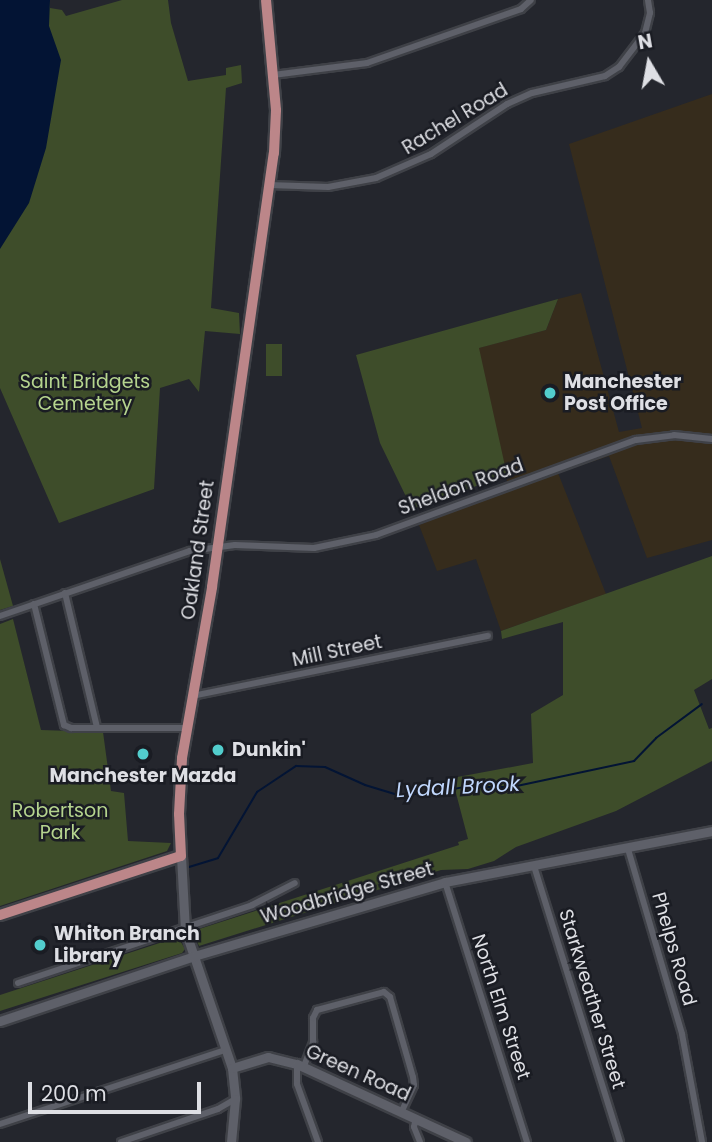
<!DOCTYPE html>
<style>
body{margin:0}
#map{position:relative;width:712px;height:1142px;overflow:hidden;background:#24262d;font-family:Poppins,sans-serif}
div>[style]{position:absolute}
.industrial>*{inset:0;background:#362c1c}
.green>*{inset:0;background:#3e4d2a;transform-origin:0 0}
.water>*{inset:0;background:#031434}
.stream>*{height:2px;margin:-1px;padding:0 1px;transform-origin:1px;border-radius:1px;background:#031434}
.roads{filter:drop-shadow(2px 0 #3f4147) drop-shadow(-2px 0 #3f4147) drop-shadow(0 2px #3f4147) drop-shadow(0 -2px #3f4147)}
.street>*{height:6px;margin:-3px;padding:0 3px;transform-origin:3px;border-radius:3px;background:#5e6069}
.secondary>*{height:9px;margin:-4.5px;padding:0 4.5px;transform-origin:4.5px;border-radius:4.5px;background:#5e6069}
.primary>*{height:10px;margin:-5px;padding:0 5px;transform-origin:5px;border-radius:5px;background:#bc8689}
.dots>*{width:19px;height:19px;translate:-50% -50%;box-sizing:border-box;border:4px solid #1a1c23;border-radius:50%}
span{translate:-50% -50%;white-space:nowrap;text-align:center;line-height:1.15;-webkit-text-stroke:5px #1a1c23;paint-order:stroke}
.street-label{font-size:19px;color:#dedfe4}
.park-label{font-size:19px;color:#b5d48e}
.poi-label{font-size:19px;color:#dedfe4;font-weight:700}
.left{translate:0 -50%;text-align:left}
.water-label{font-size:21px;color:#c0d7fd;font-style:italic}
.north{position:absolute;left:614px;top:28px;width:70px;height:70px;-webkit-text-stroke:5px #1a1c23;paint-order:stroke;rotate:350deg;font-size:19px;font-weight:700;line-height:28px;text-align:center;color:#dedfe4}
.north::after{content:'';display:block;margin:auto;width:24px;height:32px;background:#dedfe4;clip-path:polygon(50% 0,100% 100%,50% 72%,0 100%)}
.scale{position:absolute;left:28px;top:1082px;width:173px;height:32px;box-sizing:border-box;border:4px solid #dedfe4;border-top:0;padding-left:9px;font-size:21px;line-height:24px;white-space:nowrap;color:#dedfe4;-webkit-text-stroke:5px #1a1c23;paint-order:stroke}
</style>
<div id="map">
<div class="industrial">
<div style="clip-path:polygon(712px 94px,712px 540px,647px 558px,609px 456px,558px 473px,606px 594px,501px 631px,476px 559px,437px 571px,419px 525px,509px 490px,478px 348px,546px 330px,558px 299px,581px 293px,619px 432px,642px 428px,569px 144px)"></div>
</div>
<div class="green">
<div style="clip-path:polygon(0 0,50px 0,50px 8px,62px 10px,66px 16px,122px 0,168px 0,171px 23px,188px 81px,226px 75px,226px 68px,241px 65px,242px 83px,226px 88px,211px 308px,239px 313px,240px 334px,205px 331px,199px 392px,189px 379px,160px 388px,154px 489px,59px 523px,0 388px)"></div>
<div style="clip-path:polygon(558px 299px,546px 330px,479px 348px,507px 475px,412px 509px,380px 443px,356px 355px)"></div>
<div style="left:266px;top:344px;width:16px;height:32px"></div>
<div style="clip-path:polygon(712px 556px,712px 679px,694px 690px,709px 729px,712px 728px,712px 761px,616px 811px,516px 847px,494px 861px,468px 869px,441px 870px,199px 946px,193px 931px,459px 845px,458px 842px,468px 839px,452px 778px,533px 763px,531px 714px,563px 695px,563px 622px,502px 639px,501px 631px)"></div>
<div style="clip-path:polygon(0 559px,13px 606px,0 610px)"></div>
<div style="clip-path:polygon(13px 619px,41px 730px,103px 732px,111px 791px,124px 793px,128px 841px,171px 843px,167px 851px,0 906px,0 624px)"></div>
<div style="clip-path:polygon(178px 937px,185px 949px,182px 953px,0 1011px,0 995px)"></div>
</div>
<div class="water">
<div style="clip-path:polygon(0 0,50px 0,49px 26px,61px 60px,46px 148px,29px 203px,0 249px)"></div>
</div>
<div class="stream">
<div style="left:189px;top:867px;width:30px;rotate:-17deg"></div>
<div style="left:218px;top:858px;width:77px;rotate:-59.4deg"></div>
<div style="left:257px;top:792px;width:47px;rotate:-33.7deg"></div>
<div style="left:296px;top:766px;width:29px;rotate:2deg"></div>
<div style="left:325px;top:767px;width:44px;rotate:24.2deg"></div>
<div style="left:365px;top:785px;width:31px;rotate:17deg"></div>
<div style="left:395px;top:794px;width:33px"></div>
<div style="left:428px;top:794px;width:36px;rotate:-11deg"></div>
<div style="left:463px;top:787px;width:49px"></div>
<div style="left:512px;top:787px;width:125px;rotate:-12deg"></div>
<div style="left:634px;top:761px;width:32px;rotate:-46deg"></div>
<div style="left:656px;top:738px;width:57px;rotate:-36.5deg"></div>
</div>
<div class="roads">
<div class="street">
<div style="left:273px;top:75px;width:95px;rotate:-7.3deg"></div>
<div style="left:367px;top:63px;width:163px;rotate:-19.3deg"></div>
<div style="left:521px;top:9px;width:13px;rotate:-42deg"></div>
<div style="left:269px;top:185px;width:59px;rotate:1.9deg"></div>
<div style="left:328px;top:187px;width:49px;rotate:-10.6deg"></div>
<div style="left:376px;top:178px;width:60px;rotate:-23.6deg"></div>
<div style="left:431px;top:154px;width:91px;rotate:-33.3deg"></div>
<div style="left:507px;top:104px;width:27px;rotate:-24deg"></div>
<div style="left:532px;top:93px;width:75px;rotate:-13.1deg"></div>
<div style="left:605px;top:76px;width:17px;rotate:-33deg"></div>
<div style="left:619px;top:67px;width:43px;rotate:-52.6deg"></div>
<div style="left:645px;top:33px;width:21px;rotate:-76deg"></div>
<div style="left:650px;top:13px;width:13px;rotate:-99deg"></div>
<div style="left:65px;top:593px;width:138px;rotate:76.6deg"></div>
<div style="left:34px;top:604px;width:125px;rotate:76.1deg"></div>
<div style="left:64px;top:725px;width:8px;rotate:23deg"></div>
<div style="left:71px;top:728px;width:115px"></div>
<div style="left:0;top:616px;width:201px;rotate:-18.9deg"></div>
<div style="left:190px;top:551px;width:45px;rotate:-7.6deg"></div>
<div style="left:235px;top:545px;width:79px;rotate:2.2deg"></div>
<div style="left:314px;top:548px;width:63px;rotate:-11.8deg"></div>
<div style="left:376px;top:535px;width:277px;rotate:-20.1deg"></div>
<div style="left:636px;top:440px;width:38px;rotate:-7deg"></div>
<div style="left:674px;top:435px;width:38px;rotate:6deg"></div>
<div style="left:192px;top:696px;width:302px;rotate:-11.5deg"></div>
<div style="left:628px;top:849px;width:193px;rotate:73.7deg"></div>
<div style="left:682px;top:1034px;width:110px;rotate:79.5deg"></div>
<div style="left:534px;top:866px;width:289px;rotate:72.7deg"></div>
<div style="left:445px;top:882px;width:273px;rotate:72.5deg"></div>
<div style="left:18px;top:983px;width:247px;rotate:-18.4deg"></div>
<div style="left:252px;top:905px;width:48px;rotate:-27.1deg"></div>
<div style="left:297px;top:1064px;width:20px;rotate:90deg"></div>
<div style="left:297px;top:1084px;width:62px;rotate:70.1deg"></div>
<div style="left:304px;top:1066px;width:26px;rotate:-69deg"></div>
<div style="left:313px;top:1042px;width:24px;rotate:-90deg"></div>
<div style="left:313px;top:1018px;width:9px;rotate:-63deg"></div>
<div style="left:317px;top:1010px;width:69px;rotate:-15deg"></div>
<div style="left:384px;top:992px;width:8px;rotate:40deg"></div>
<div style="left:390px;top:997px;width:83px;rotate:74deg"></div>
<div style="left:413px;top:1077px;width:8px;rotate:83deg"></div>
<div style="left:414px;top:1085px;width:29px;rotate:115deg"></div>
<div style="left:416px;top:1118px;width:9px;rotate:103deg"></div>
<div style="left:414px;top:1127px;width:16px;rotate:68deg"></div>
<div style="left:0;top:1124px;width:237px;rotate:-18.2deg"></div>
<div style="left:121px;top:1142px;width:102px;rotate:-18.8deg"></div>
<div style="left:218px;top:1109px;width:20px;rotate:-30deg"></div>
</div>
<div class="secondary">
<div style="left:181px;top:856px;width:74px;rotate:86.9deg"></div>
<div style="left:185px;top:930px;width:146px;rotate:71.2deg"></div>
<div style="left:232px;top:1068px;width:31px;rotate:84deg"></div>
<div style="left:235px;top:1099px;width:43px;rotate:95.3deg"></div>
<div style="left:0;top:1021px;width:205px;rotate:-18.5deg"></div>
<div style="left:194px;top:956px;width:262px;rotate:-16.4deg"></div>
<div style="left:445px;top:882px;width:272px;rotate:-10.8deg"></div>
<div style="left:232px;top:1068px;width:38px;rotate:-17deg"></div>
<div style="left:268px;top:1057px;width:30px;rotate:14deg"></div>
<div style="left:297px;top:1064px;width:186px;rotate:24.8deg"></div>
</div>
<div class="primary">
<div style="left:0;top:915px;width:190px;rotate:-18.1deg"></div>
<div style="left:181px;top:856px;width:42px;rotate:-92.7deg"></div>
<div style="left:179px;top:814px;width:56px;rotate:-86.9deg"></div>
<div style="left:182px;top:758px;width:174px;rotate:-80deg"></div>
<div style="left:212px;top:587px;width:438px;rotate:-81.9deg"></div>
<div style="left:274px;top:153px;width:43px;rotate:-87.3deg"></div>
<div style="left:276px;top:110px;width:110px;rotate:-95.2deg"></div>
</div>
</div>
<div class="dots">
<div style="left:550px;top:393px;background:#52cdcd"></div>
<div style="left:218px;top:750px;background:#52cdcd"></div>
<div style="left:143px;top:754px;background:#52cdcd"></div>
<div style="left:40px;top:945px;background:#52cdcd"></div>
</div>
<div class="street-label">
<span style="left:455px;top:119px;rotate:-31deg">Rachel Road</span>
<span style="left:461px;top:487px;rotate:-20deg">Sheldon Road</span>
<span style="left:198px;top:550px;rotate:-82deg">Oakland Street</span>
<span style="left:337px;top:651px;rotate:-12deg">Mill Street</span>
<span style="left:347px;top:893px;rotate:-16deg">Woodbridge Street</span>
<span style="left:674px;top:949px;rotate:74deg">Phelps Road</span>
<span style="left:592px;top:999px;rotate:73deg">Starkweather Street</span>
<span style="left:501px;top:1007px;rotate:72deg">North Elm Street</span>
<span style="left:358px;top:1073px;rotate:24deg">Green Road</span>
</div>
<div class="park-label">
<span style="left:85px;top:393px">Saint Bridgets<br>Cemetery</span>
<span style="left:60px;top:822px">Robertson<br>Park</span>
</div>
<div class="poi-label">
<span class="left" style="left:564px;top:393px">Manchester<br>Post Office</span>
<span class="left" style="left:232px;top:750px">Dunkin'</span>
<span style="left:143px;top:776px">Manchester Mazda</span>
<span class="left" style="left:54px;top:945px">Whiton Branch<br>Library</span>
</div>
<div class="water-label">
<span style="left:458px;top:787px;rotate:-3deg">Lydall Brook</span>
</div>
<div class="north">N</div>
<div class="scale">200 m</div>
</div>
